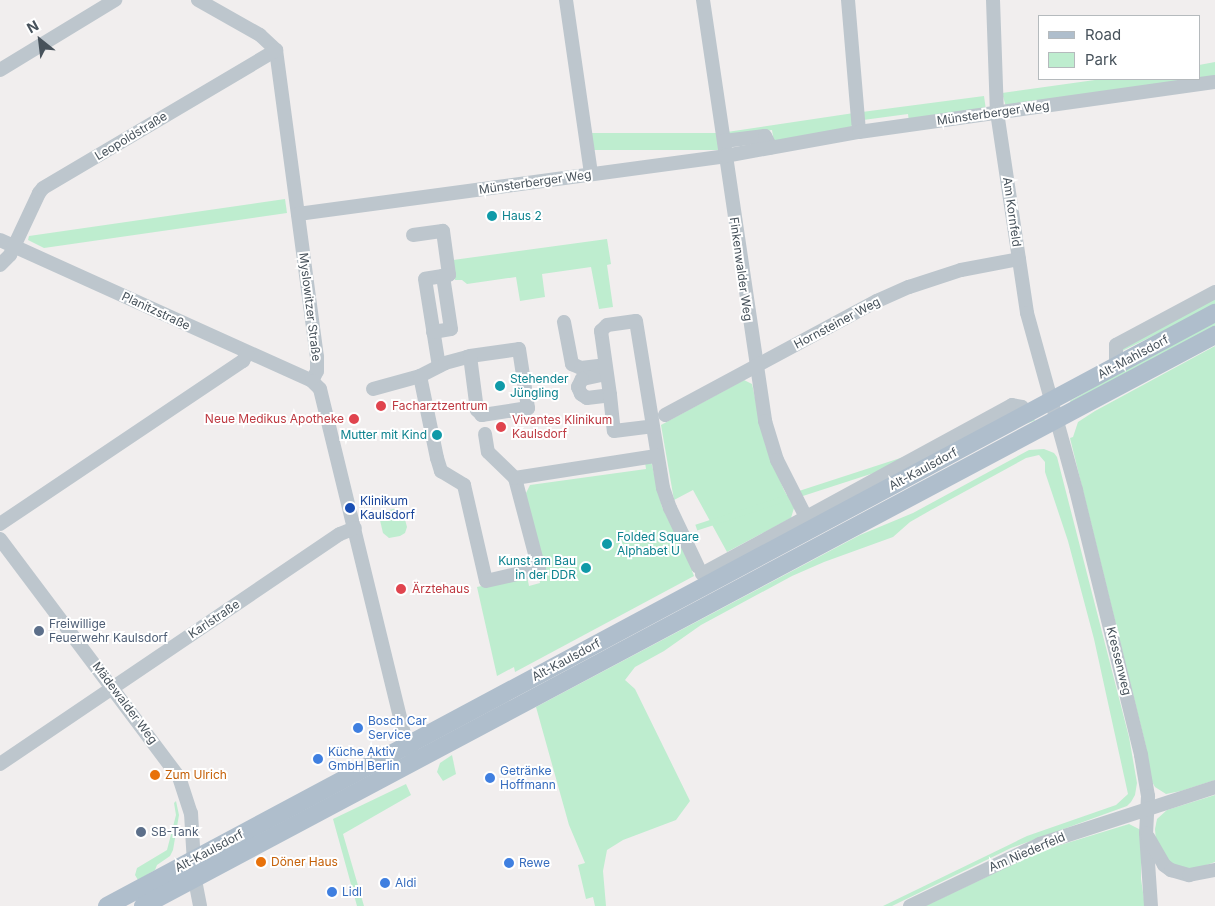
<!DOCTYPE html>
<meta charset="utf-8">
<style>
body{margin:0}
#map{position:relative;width:1215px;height:906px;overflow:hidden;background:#f1eeee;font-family:Inter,sans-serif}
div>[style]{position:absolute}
.green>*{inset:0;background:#beedcf;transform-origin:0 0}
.minor>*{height:14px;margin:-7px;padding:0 7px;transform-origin:7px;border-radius:7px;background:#bdc6cd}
.major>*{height:18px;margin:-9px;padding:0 9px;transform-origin:9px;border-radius:9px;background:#afbecc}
.dots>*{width:14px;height:14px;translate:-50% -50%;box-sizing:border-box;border:2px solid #fff;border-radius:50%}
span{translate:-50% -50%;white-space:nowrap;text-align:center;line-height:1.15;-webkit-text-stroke:4px #fff;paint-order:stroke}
.street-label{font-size:12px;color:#47525b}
.culture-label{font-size:12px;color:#0d838f}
.left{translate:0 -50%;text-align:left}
.right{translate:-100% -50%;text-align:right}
.health-label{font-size:12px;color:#be3a42}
.transit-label{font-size:12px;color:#164399}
.service-label{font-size:12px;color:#4e5e75}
.shop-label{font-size:12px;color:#366cbe}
.food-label{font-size:12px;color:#c56008}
.legend{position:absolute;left:1038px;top:15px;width:162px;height:65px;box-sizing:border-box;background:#fff;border:1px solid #b5babd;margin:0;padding:6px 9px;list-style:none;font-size:15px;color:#47525b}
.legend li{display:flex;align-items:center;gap:10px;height:25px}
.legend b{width:25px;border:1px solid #b5babd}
.north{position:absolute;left:15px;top:15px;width:50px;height:50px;-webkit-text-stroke:4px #fff;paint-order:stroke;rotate:331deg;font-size:14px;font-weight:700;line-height:20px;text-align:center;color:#47525b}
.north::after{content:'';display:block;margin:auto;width:18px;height:22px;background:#47525b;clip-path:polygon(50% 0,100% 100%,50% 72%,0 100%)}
</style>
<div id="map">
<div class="green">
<div style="clip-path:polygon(1215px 62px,1215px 77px,1006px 107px,1002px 93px,1102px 79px,1199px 79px,1199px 65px)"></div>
<div style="clip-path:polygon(984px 96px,986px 110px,909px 122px,908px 114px,863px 120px,862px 112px)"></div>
<div style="clip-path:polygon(854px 113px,852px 125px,848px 131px,774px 143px,772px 130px,728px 135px,727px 132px)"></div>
<div style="left:718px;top:133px;width:17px;height:128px;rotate:90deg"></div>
<div style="clip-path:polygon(285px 199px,287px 213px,44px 248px,28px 240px,29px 236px)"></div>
<div style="clip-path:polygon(607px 239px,611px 264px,607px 265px,613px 307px,599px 309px,591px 267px,542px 274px,545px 297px,520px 301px,516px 277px,467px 284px,462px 280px,455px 280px,453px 260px)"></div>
<div style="clip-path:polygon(1215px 295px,1215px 306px,1122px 351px,1120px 346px)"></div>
<div style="clip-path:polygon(1215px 318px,1215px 328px,1072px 406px,1070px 401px)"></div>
<div style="clip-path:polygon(1215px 346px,1215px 780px,1181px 791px,1166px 794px,1155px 787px,1151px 780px,1146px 747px,1070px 438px,1073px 437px,1078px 422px,1095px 411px)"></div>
<div style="clip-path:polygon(744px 380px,752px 384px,766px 447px,784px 490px,794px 508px,791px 518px,727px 552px,693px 490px,674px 500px,661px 425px)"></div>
<div style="left:1033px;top:415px;width:6px;height:355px;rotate:72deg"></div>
<div style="clip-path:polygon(1044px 449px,1054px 453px,1057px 457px,1129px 737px,1137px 783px,1135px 795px,1131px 802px,1127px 806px,1011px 848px,892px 906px,883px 906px,1027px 836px,1116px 805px,1128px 794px,1094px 639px,1068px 541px,1045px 472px,1045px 462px,1039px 455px,1026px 458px,931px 510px,910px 522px,893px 537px,824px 562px,792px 576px,701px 625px,664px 651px,635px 667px,625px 680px,635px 689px,690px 801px,676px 820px,623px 840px,607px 850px,603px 871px,606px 906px,595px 906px,593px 897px,586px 899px,578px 865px,585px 863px,569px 825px,536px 707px,860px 535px,913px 513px,1029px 450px)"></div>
<div style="clip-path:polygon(651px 461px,662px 507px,694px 570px,692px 571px,694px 576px,515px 672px,514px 667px,497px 676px,477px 587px,527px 576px,529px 586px,540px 583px,524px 497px,530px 485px,646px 469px,645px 462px)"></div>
<div style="clip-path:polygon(397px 508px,403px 512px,407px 527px,405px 533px,400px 536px,389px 538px,383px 533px,379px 516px,385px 511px)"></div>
<div style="clip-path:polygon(452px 755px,456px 774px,443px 781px,437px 772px,440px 763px)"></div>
<div style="clip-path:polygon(406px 784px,411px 795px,343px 834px,364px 906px,357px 906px,333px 819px)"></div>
<div style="clip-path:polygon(1215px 795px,1215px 862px,1189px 871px,1169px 864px,1156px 842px,1155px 829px,1157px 819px,1167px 810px)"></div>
<div style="clip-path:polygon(176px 801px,179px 815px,173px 850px,170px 856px,157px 865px,155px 870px,138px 880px,135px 875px,137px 868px,167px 850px,176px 815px,174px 803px)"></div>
<div style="clip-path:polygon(1129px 824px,1141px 830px,1141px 879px,1145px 906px,925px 906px,1041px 851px)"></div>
</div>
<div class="minor">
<div style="left:198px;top:0;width:71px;rotate:29.4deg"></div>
<div style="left:260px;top:35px;width:22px;rotate:43deg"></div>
<div style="left:276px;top:50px;width:310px;rotate:82.4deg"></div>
<div style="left:317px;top:357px;width:14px;rotate:90deg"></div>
<div style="left:317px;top:371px;width:11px;rotate:117deg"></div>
<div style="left:566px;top:0;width:175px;rotate:81.8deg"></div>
<div style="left:703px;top:0;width:426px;rotate:81.6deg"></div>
<div style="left:765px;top:421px;width:41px;rotate:72.9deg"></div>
<div style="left:777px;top:460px;width:77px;rotate:63.1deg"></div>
<div style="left:848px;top:0;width:132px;rotate:85.2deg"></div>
<div style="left:993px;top:0;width:112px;rotate:88deg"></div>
<div style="left:997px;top:112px;width:203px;rotate:81.5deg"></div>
<div style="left:1027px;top:313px;width:184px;rotate:74.5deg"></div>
<div style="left:1076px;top:490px;width:273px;rotate:76.2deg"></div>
<div style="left:1141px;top:755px;width:42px;rotate:80.3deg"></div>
<div style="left:1148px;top:796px;width:37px;rotate:93deg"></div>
<div style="left:1146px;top:833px;width:73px;rotate:86.1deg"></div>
<div style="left:0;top:70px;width:135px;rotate:-31.3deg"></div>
<div style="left:724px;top:141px;width:41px;rotate:-7deg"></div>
<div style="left:765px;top:136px;width:13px;rotate:63deg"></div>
<div style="left:298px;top:214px;width:431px;rotate:-7.7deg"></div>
<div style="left:725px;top:156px;width:136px;rotate:-10.2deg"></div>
<div style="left:859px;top:132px;width:359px;rotate:-8deg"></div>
<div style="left:413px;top:235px;width:30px;rotate:-8deg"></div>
<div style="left:443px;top:231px;width:44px;rotate:82.2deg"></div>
<div style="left:449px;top:275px;width:24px;rotate:171deg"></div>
<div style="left:425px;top:279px;width:88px;rotate:80.9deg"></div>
<div style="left:0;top:240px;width:342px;rotate:24.3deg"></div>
<div style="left:312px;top:381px;width:11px;rotate:45deg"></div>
<div style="left:320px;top:389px;width:367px;rotate:76.3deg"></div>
<div style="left:407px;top:746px;width:9px;rotate:54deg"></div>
<div style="left:0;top:265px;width:14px;rotate:-45deg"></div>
<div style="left:10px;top:255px;width:68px;rotate:-64.9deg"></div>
<div style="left:39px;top:193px;width:6px;rotate:-51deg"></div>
<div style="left:43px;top:188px;width:271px;rotate:-30.6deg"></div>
<div style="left:564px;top:322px;width:43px;rotate:79.2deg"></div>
<div style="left:572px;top:364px;width:10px;rotate:24deg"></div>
<div style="left:581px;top:368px;width:24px;rotate:-7deg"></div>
<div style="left:433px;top:332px;width:18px;rotate:-9deg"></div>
<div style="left:451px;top:329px;width:54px;rotate:-98.6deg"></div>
<div style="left:1116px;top:366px;width:21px;rotate:-90deg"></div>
<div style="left:1116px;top:345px;width:112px;rotate:-28.2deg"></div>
<div style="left:606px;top:374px;width:25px;rotate:168deg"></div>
<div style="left:582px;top:379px;width:9px;rotate:117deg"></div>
<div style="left:578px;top:387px;width:8px;rotate:67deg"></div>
<div style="left:581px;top:394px;width:7px;rotate:34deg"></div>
<div style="left:587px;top:398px;width:23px;rotate:-7deg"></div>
<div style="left:610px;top:395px;width:65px;rotate:-98deg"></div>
<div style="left:601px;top:331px;width:8px;rotate:-45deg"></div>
<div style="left:607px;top:325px;width:29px;rotate:-8deg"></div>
<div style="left:636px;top:321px;width:169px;rotate:80.8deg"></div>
<div style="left:663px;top:488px;width:21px;rotate:71deg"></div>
<div style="left:670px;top:508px;width:65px;rotate:64.6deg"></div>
<div style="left:420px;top:376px;width:84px;rotate:78.3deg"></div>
<div style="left:437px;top:458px;width:14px;rotate:73deg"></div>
<div style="left:441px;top:471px;width:27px;rotate:31deg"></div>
<div style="left:464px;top:485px;width:98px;rotate:77.1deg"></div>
<div style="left:486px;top:581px;width:54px;rotate:-12.8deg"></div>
<div style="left:539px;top:569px;width:94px;rotate:-104.8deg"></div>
<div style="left:515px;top:478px;width:143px;rotate:-8.9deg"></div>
<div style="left:373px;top:389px;width:49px;rotate:-15.5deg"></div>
<div style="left:420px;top:376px;width:28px;rotate:-27deg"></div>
<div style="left:445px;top:363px;width:23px;rotate:-15deg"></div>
<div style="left:467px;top:357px;width:3px;rotate:-18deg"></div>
<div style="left:470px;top:356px;width:49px;rotate:-8.1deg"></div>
<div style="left:519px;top:349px;width:60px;rotate:81.3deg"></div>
<div style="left:528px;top:408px;width:47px;rotate:171.3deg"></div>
<div style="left:482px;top:415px;width:7px;rotate:-135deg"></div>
<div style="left:477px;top:410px;width:54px;rotate:-97.4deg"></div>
<div style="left:610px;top:395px;width:36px;rotate:84deg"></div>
<div style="left:614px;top:431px;width:38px;rotate:-7deg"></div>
<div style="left:665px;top:415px;width:241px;rotate:-28.3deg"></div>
<div style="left:877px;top:301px;width:35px;rotate:-24deg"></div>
<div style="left:909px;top:287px;width:55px;rotate:-18.1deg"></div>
<div style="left:961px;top:270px;width:59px;rotate:-10.7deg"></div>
<div style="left:485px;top:434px;width:18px;rotate:81deg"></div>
<div style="left:488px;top:452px;width:37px;rotate:44deg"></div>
<div style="left:0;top:524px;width:293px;rotate:-33.9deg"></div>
<div style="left:243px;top:361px;width:9px;rotate:-63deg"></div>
<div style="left:0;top:539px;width:298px;rotate:53.1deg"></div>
<div style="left:179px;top:777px;width:38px;rotate:72deg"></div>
<div style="left:191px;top:813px;width:67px;rotate:86.6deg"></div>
<div style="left:195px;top:880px;width:26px;rotate:79deg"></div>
<div style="left:702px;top:574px;width:353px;rotate:-28.6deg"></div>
<div style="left:1012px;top:405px;width:10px;rotate:11deg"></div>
<div style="left:1022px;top:407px;width:8px;rotate:67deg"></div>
<div style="left:0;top:764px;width:410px;rotate:-34.1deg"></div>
<div style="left:340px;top:534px;width:16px;rotate:-22deg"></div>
<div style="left:1148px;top:837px;width:32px;rotate:60deg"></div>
<div style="left:1164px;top:865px;width:9px;rotate:36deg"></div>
<div style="left:1171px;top:870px;width:19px;rotate:16deg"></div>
<div style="left:1189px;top:875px;width:26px;rotate:-11deg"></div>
<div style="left:910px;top:906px;width:144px;rotate:-25.5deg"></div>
<div style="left:1040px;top:844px;width:184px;rotate:-18deg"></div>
</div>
<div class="major">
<div style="left:107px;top:906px;width:1257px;rotate:-28.16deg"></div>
<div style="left:143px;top:906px;width:1215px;rotate:-28.04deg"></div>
</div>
<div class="dots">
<div style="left:492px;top:216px;background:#0f9aa8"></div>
<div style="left:500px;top:386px;background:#0f9aa8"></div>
<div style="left:381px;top:406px;background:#e0444e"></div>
<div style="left:354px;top:419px;background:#e0444e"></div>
<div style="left:501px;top:427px;background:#e0444e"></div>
<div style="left:437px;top:435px;background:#0f9aa8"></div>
<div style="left:350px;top:508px;background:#1a4fb4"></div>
<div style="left:607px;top:544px;background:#0f9aa8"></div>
<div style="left:586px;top:568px;background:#0f9aa8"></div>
<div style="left:401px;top:589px;background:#e0444e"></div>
<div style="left:39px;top:631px;background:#5c6f8a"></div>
<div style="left:358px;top:728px;background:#3f7fe0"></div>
<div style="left:318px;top:759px;background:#3f7fe0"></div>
<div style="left:155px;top:775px;background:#e8710a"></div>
<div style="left:490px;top:778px;background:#3f7fe0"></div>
<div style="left:141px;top:832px;background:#5c6f8a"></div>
<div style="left:261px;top:862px;background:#e8710a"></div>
<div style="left:509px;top:863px;background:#3f7fe0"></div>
<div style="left:385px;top:883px;background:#3f7fe0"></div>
<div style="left:332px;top:892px;background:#3f7fe0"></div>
</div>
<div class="street-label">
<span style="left:993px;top:113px;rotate:-8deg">Münsterberger Weg</span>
<span style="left:131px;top:136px;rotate:-31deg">Leopoldstraße</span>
<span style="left:535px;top:182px;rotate:-8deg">Münsterberger Weg</span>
<span style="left:1012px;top:212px;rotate:82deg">Am Kornfeld</span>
<span style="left:741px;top:269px;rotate:82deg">Finkenwalder Weg</span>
<span style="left:310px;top:307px;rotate:83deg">Myslowitzer Straße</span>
<span style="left:156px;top:311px;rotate:25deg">Planitzstraße</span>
<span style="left:837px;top:323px;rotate:-28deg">Hornsteiner Weg</span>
<span style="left:1133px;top:357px;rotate:-28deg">Alt-Mahlsdorf</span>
<span style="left:923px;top:469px;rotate:-28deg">Alt-Kaulsdorf</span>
<span style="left:214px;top:619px;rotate:-34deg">Karlstraße</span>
<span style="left:566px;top:660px;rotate:-28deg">Alt-Kaulsdorf</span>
<span style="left:1119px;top:661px;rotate:76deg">Kressenweg</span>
<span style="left:125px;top:703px;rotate:53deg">Mädewalder Weg</span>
<span style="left:209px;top:851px;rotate:-28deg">Alt-Kaulsdorf</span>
<span style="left:1027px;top:852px;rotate:-23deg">Am Niederfeld</span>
</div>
<div class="culture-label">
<span class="left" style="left:502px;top:216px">Haus 2</span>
<span class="left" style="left:510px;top:386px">Stehender<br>Jüngling</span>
<span class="right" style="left:427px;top:435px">Mutter mit Kind</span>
<span class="left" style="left:617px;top:544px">Folded Square<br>Alphabet U</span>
<span class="right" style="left:576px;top:568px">Kunst am Bau<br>in der DDR</span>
</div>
<div class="health-label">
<span class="left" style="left:392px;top:406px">Facharztzentrum</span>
<span class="right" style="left:344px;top:419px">Neue Medikus Apotheke</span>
<span class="left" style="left:512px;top:427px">Vivantes Klinikum<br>Kaulsdorf</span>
<span class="left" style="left:412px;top:589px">Ärztehaus</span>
</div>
<div class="transit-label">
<span class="left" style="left:360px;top:508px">Klinikum<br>Kaulsdorf</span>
</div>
<div class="service-label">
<span class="left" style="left:49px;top:631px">Freiwillige<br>Feuerwehr Kaulsdorf</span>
<span class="left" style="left:151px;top:832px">SB-Tank</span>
</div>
<div class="shop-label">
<span class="left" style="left:368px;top:728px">Bosch Car<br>Service</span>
<span class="left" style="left:328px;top:759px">Küche Aktiv<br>GmbH Berlin</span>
<span class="left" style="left:500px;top:778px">Getränke<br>Hoffmann</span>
<span class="left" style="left:519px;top:863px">Rewe</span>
<span class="left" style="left:395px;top:883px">Aldi</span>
<span class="left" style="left:342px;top:892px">Lidl</span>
</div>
<div class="food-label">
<span class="left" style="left:165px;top:775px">Zum Ulrich</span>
<span class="left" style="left:271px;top:862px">Döner Haus</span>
</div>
<ul class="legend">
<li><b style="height:6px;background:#afbecc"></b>Road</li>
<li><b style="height:14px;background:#beedcf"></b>Park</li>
</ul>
<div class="north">N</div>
</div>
